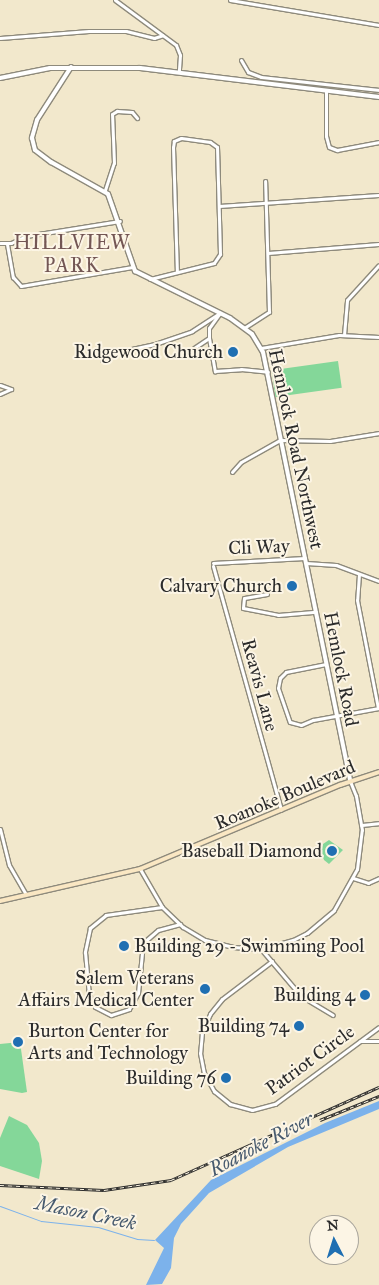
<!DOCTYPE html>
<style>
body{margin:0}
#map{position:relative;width:379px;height:1285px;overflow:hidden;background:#f2e8cc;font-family:"IM FELL Great Primer",serif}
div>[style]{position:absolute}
.green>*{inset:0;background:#84d799;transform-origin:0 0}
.water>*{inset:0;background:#7cb2eb}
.stream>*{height:1px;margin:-0.5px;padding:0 0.5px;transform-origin:0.5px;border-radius:0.5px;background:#7cb2eb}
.roads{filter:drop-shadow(1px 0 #8e8a7c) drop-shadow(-1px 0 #8e8a7c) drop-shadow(0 1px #8e8a7c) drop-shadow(0 -1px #8e8a7c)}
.minor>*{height:3px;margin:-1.5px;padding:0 1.5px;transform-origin:1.5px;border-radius:1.5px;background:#fff}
.tertiary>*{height:4px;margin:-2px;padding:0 2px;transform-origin:2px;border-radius:2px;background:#fff}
.secondary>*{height:4px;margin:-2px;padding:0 2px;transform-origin:2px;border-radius:2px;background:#fae7c3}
.rail>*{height:3px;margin-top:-1.5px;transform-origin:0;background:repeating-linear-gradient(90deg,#fcf5e5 0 4px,#2b2b2b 0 8px);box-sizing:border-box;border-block:1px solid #2b2b2b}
.dots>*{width:14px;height:14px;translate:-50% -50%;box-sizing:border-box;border:2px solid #fcf5e5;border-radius:50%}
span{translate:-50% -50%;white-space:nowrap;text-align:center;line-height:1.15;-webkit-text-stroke:4px #fcf5e5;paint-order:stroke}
.poi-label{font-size:19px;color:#2b2b2b}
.right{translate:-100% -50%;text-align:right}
.left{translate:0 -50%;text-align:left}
.street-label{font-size:19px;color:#2b2b2b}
.neighbourhood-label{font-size:20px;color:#735654;letter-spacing:1px}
.water-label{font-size:20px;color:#475a6e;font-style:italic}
.north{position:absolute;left:309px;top:1215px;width:50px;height:50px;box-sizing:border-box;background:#fcf5e5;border:1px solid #a8a49b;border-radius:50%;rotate:355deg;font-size:14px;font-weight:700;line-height:20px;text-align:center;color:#2b2b2b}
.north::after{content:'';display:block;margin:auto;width:18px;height:22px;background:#1f6fb2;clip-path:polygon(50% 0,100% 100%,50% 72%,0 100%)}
</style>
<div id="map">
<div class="green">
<div style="left:338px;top:361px;width:27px;height:67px;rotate:82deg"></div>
<div style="clip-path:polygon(329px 840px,343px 850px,329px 864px,324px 860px,321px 852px,323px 844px)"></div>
<div style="clip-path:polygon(20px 1042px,27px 1092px,22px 1093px,0 1089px,0 1044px)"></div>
<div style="clip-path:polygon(9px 1116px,27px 1125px,39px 1143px,42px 1161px,39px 1179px,0 1166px,0 1138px)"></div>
</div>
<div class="water">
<div style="clip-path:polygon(379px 1101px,379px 1109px,288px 1147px,209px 1193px,181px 1224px,174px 1238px,171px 1268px,162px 1284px,146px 1285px,164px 1248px,155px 1240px,211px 1180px,325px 1123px)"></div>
</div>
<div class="stream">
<div style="left:0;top:1206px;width:44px;rotate:20.1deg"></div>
<div style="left:41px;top:1221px;width:57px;rotate:6deg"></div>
<div style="left:98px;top:1227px;width:41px;rotate:17.1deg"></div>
<div style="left:137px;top:1239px;width:17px;rotate:3deg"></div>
</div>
<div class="roads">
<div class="minor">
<div style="left:115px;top:0;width:76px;rotate:36.4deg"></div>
<div style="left:176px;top:45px;width:11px;rotate:68deg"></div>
<div style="left:180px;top:55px;width:16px;rotate:94deg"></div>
<div style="left:230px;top:0;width:151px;rotate:9.5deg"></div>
<div style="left:0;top:38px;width:89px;rotate:-4.5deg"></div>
<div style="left:89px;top:31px;width:37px"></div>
<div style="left:126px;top:31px;width:29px;rotate:14deg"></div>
<div style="left:154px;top:38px;width:9px;rotate:-18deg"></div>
<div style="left:241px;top:60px;width:14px;rotate:60deg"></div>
<div style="left:248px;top:72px;width:14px;rotate:21deg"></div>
<div style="left:261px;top:77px;width:119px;rotate:6.3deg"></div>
<div style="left:326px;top:91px;width:45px;rotate:90deg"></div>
<div style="left:326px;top:136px;width:11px;rotate:75deg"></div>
<div style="left:329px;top:147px;width:9px;rotate:21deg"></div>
<div style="left:337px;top:150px;width:43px;rotate:-10.8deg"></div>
<div style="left:105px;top:190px;width:28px;rotate:-72deg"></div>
<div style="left:114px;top:163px;width:49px;rotate:-92.3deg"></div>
<div style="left:112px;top:114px;width:6px;rotate:-31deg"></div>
<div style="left:117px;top:111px;width:15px;rotate:4deg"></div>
<div style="left:132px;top:112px;width:8px;rotate:50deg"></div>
<div style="left:219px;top:206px;width:160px;rotate:-3.9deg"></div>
<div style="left:0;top:243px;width:11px"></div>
<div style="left:11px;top:243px;width:17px;rotate:-25deg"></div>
<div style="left:26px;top:236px;width:95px;rotate:-9.1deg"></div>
<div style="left:7px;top:244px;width:34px;rotate:80deg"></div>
<div style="left:13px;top:277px;width:12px;rotate:48deg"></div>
<div style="left:21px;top:286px;width:113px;rotate:-9.7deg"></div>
<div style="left:268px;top:253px;width:111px;rotate:-4.6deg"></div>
<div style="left:150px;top:279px;width:66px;rotate:-14deg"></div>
<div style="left:214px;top:263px;width:11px;rotate:-56deg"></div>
<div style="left:220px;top:254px;width:107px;rotate:-91.6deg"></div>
<div style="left:217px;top:147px;width:9px;rotate:-144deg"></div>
<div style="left:210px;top:142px;width:29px;rotate:-172deg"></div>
<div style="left:181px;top:138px;width:8px;rotate:157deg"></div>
<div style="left:174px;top:141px;width:6px;rotate:99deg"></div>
<div style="left:173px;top:147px;width:124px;rotate:88.2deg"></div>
<div style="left:244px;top:328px;width:30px;rotate:-33deg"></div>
<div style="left:269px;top:312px;width:131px;rotate:-91.7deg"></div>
<div style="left:344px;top:335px;width:35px;rotate:-85deg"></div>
<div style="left:347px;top:300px;width:47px;rotate:-47.6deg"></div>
<div style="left:209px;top:338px;width:34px;rotate:80deg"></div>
<div style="left:215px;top:371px;width:26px;rotate:-4deg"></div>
<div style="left:241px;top:369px;width:27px;rotate:6deg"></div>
<div style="left:194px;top:348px;width:18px;rotate:-34deg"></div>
<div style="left:209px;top:338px;width:10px;rotate:-90deg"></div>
<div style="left:209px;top:328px;width:19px;rotate:-54deg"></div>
<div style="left:261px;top:348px;width:79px;rotate:-9.5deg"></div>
<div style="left:339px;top:335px;width:40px;rotate:2.9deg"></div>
<div style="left:102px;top:360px;width:13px;rotate:-32deg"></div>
<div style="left:113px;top:353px;width:43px;rotate:-12.1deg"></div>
<div style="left:155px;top:344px;width:39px;rotate:-19deg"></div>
<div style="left:192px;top:331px;width:33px;rotate:-33deg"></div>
<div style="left:0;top:385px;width:12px;rotate:20deg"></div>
<div style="left:11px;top:389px;width:12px;rotate:156deg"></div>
<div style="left:232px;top:472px;width:13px;rotate:-48deg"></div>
<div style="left:241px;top:462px;width:45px;rotate:-29.4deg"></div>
<div style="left:280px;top:440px;width:50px;rotate:1.1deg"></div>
<div style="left:330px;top:441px;width:50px;rotate:-9.3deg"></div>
<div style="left:213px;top:563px;width:92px;rotate:-3.1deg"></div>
<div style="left:306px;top:563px;width:30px;rotate:4deg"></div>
<div style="left:336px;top:565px;width:46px;rotate:20.4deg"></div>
<div style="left:213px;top:566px;width:253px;rotate:74.4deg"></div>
<div style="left:359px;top:574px;width:26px;rotate:94deg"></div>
<div style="left:357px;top:600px;width:110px;rotate:79deg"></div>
<div style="left:267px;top:594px;width:23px;rotate:170deg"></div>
<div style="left:244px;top:598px;width:10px;rotate:96deg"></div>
<div style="left:243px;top:608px;width:36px;rotate:11deg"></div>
<div style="left:278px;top:615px;width:38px;rotate:-5deg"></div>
<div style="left:326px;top:664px;width:41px;rotate:168.7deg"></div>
<div style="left:286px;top:672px;width:8px;rotate:135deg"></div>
<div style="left:280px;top:678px;width:10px;rotate:101deg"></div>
<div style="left:278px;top:688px;width:36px;rotate:71deg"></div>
<div style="left:290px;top:722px;width:11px;rotate:15deg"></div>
<div style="left:301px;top:725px;width:13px;rotate:-23deg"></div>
<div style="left:313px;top:720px;width:67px;rotate:-10.3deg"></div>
<div style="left:361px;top:825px;width:18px;rotate:-6deg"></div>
<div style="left:0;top:829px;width:37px;rotate:76deg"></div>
<div style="left:9px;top:865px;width:34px;rotate:60deg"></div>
<div style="left:140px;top:869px;width:44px;rotate:59.9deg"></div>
<div style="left:162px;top:907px;width:29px;rotate:44deg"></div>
<div style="left:183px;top:927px;width:26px;rotate:31deg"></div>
<div style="left:205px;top:940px;width:29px;rotate:14deg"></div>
<div style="left:233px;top:947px;width:28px;rotate:4deg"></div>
<div style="left:261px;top:949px;width:33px;rotate:-16deg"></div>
<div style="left:293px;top:940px;width:16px;rotate:-27deg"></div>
<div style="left:307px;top:933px;width:35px;rotate:-40deg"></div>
<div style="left:334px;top:910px;width:47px;rotate:-60.7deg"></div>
<div style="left:357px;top:869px;width:39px;rotate:-83deg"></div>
<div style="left:362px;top:830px;width:35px;rotate:-100deg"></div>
<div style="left:356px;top:796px;width:16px;rotate:-112deg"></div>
<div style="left:353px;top:878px;width:16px;rotate:18deg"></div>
<div style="left:368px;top:883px;width:12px;rotate:-24deg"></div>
<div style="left:162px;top:907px;width:57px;rotate:171.9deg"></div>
<div style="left:106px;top:915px;width:21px;rotate:141deg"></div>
<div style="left:90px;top:928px;width:25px;rotate:102deg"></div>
<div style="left:85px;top:952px;width:43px;rotate:84.7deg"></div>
<div style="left:89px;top:995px;width:13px;rotate:63deg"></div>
<div style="left:95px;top:1007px;width:18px;rotate:27deg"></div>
<div style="left:111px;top:1015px;width:19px;rotate:-18deg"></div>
<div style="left:129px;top:1009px;width:18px;rotate:-61deg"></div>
<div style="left:138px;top:993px;width:50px;rotate:-84.3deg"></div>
<div style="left:143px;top:943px;width:20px;rotate:-41deg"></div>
<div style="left:158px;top:930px;width:23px;rotate:-15deg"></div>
<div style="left:261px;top:949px;width:62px;rotate:49.6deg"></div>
<div style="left:301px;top:996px;width:37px;rotate:31deg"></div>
<div style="left:272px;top:961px;width:63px;rotate:142.8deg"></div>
<div style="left:222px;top:999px;width:19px;rotate:129deg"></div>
<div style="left:210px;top:1014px;width:20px;rotate:114deg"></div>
<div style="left:202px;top:1032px;width:21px;rotate:95deg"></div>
<div style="left:200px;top:1053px;width:20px;rotate:79deg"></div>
<div style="left:204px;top:1073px;width:21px;rotate:61deg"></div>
<div style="left:214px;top:1091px;width:21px;rotate:39deg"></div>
<div style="left:230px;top:1104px;width:23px;rotate:15deg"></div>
<div style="left:252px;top:1110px;width:24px;rotate:-15deg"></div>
<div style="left:275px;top:1104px;width:129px;rotate:-36.5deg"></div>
<div style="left:360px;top:1041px;width:19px"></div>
</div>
<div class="tertiary">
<div style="left:71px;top:67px;width:63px;rotate:122.7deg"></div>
<div style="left:37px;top:120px;width:19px;rotate:106deg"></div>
<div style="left:32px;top:138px;width:12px;rotate:76deg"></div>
<div style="left:35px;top:150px;width:20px;rotate:37deg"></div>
<div style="left:51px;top:162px;width:65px;rotate:29.3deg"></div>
<div style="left:108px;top:194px;width:82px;rotate:70.7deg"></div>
<div style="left:135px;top:271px;width:106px;rotate:26.3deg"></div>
<div style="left:230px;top:318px;width:27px;rotate:36deg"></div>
<div style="left:252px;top:334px;width:21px;rotate:59deg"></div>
<div style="left:263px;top:352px;width:438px;rotate:78.5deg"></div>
<div style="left:0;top:78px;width:51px;rotate:-11.3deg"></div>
<div style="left:50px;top:68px;width:90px"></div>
<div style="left:140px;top:68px;width:241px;rotate:6.9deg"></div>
</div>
<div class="secondary">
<div style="left:0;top:901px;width:144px;rotate:-12.9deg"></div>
<div style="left:140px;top:869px;width:217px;rotate:-22.8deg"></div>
<div style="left:340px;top:785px;width:41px;rotate:-18.4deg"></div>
</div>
</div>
<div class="rail">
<div style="left:320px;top:1120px;width:64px;rotate:-22.1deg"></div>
<div style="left:0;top:1185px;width:104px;rotate:2.8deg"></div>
<div style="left:104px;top:1190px;width:68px;rotate:-8.5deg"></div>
<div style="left:171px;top:1180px;width:228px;rotate:-24.1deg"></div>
</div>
<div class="dots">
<div style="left:233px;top:352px;background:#1f6fb2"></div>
<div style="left:292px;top:586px;background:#1f6fb2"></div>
<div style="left:332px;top:851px;background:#1f6fb2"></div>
<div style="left:124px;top:946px;background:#1f6fb2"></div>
<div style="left:205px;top:989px;background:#1f6fb2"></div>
<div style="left:365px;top:995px;background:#1f6fb2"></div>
<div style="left:299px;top:1026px;background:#1f6fb2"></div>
<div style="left:18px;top:1042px;background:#1f6fb2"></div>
<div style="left:226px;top:1078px;background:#1f6fb2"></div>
</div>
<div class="poi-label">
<span class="right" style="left:223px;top:352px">Ridgewood Church</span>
<span class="right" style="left:282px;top:586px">Calvary Church</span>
<span class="right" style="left:322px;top:851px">Baseball Diamond</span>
<span class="left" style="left:134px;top:946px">Building 29 - Swimming Pool</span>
<span class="right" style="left:194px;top:989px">Salem Veterans<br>Affairs Medical Center</span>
<span class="right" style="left:355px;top:995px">Building 4</span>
<span class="right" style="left:289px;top:1026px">Building 74</span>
<span class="left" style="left:28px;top:1042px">Burton Center for<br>Arts and Technology</span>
<span class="right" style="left:216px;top:1078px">Building 76</span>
</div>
<div class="street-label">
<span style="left:296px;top:449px;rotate:78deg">Hemlock Road Northwest</span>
<span style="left:259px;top:547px;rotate:-2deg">Cli Way</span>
<span style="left:341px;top:669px;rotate:79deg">Hemlock Road</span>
<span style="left:260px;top:685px;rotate:75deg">Reavis Lane</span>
<span style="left:285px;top:795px;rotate:-23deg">Roanoke Boulevard</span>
<span style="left:310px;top:1060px;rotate:-36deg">Patriot Circle</span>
</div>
<div class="neighbourhood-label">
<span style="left:72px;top:254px">HILLVIEW<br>PARK</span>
</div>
<div class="water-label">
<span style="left:261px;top:1144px;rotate:-28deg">Roanoke River</span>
<span style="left:86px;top:1213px;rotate:12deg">Mason Creek</span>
</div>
<div class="north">N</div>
</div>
